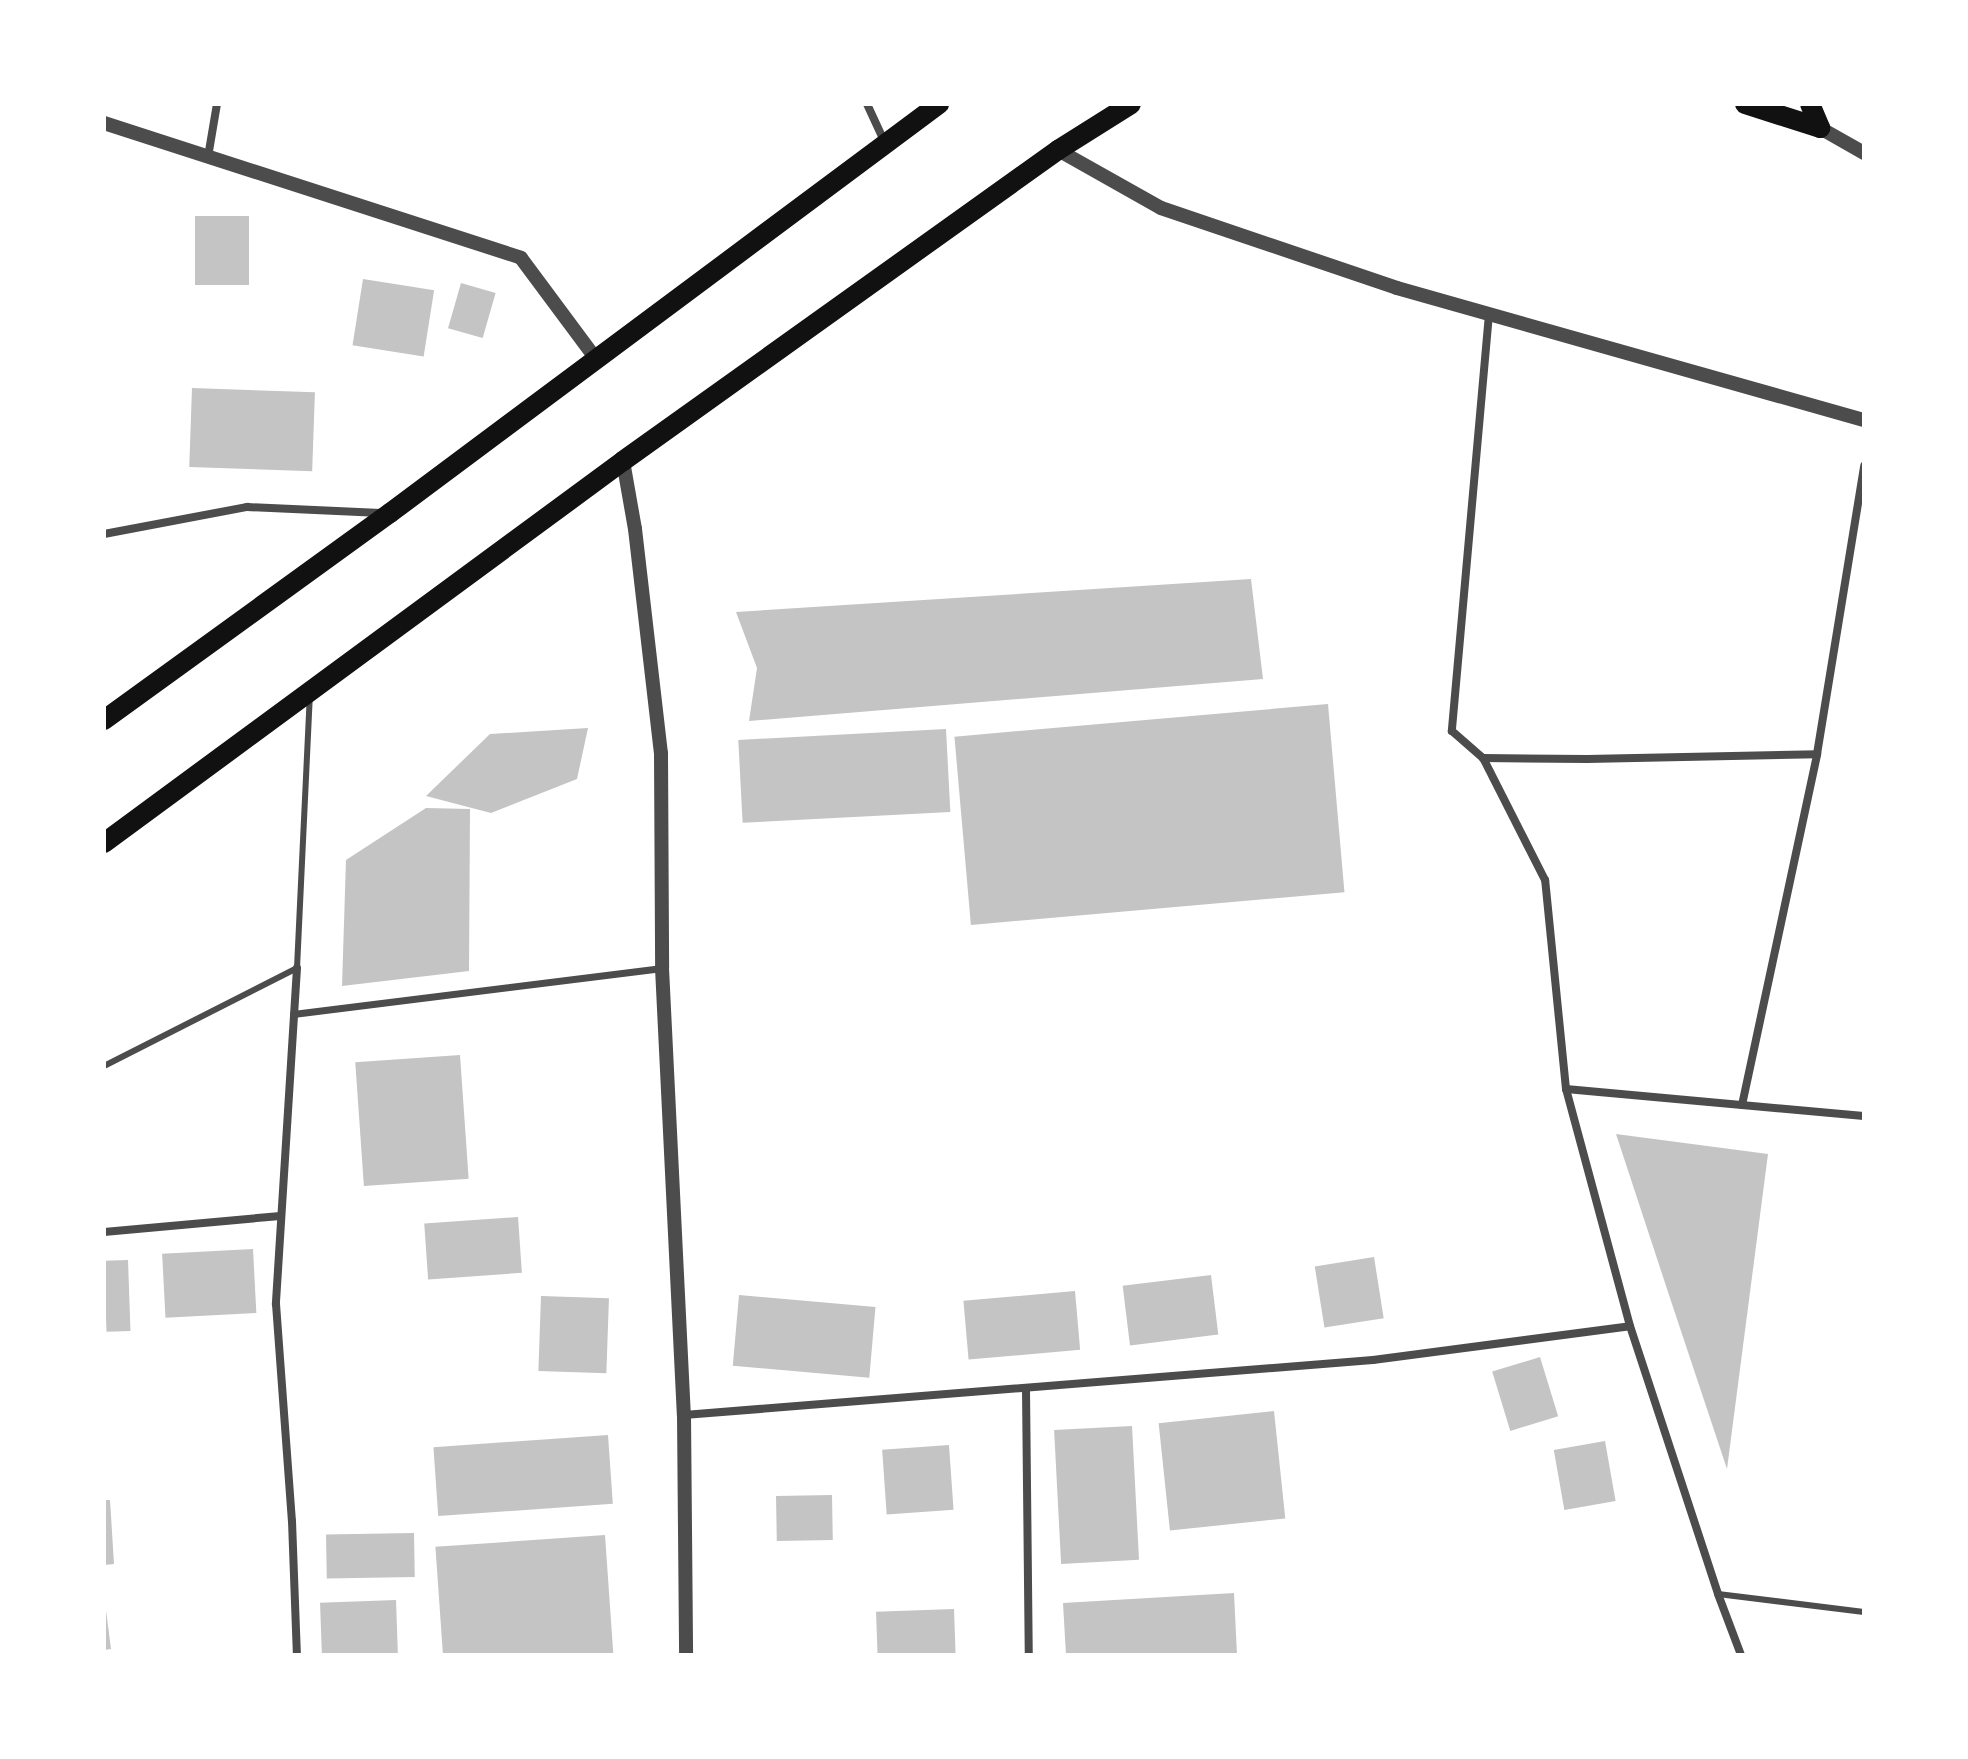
<!DOCTYPE html>
<style>
body{margin:0}
#map{position:relative;width:1968px;height:1759px;overflow:hidden;background:#fff;font-family:Ubuntu,sans-serif}
div>[style]{position:absolute}
.building>*{inset:0;background:#c4c4c4;transform-origin:0 0}
.service>*{height:6px;margin:-3px;padding:0 3px;transform-origin:3px;border-radius:3px;background:#4c4c4c}
.pedestrian>*{height:7px;margin:-3.5px;padding:0 3.5px;transform-origin:3.5px;border-radius:3.5px;background:#4c4c4c}
.minor>*{height:8px;margin:-4px;padding:0 4px;transform-origin:4px;border-radius:4px;background:#4c4c4c}
.tertiary>*{height:14px;margin:-7px;padding:0 7px;transform-origin:7px;border-radius:7px;background:#4c4c4c}
.primary>*{height:20px;margin:-10px;padding:0 10px;transform-origin:10px;border-radius:10px;background:#111}
span{translate:-50% -50%;white-space:nowrap;text-align:center;line-height:1.15;-webkit-text-stroke:8px #fff;paint-order:stroke}
.frame{position:absolute;inset:0;border:106px solid #fff;pointer-events:none}
</style>
<div id="map">
<div class="building">
<div style="left:249px;top:216px;width:69px;height:54px;rotate:90deg"></div>
<div style="left:363px;top:279px;width:72px;height:67px;rotate:9deg"></div>
<div style="left:461px;top:283px;width:36px;height:47px;rotate:16deg"></div>
<div style="left:192px;top:388px;width:123px;height:79px;rotate:2deg"></div>
<div style="clip-path:polygon(1251px 579px,1263px 679px,749px 721px,757px 668px,736px 612px)"></div>
<div style="left:1328px;top:704px;width:189px;height:375px;rotate:85deg"></div>
<div style="clip-path:polygon(588px 728px,577px 779px,491px 813px,426px 796px,490px 734px)"></div>
<div style="left:946px;top:729px;width:83px;height:208px;rotate:87deg"></div>
<div style="clip-path:polygon(426px 808px,470px 809px,469px 971px,342px 986px,346px 860px)"></div>
<div style="left:460px;top:1055px;width:124px;height:105px;rotate:86deg"></div>
<div style="clip-path:polygon(1616px 1134px,1768px 1154px,1727px 1469px,1670px 1298px)"></div>
<div style="left:518px;top:1217px;width:56px;height:94px;rotate:86deg"></div>
<div style="left:253px;top:1249px;width:64px;height:91px;rotate:87deg"></div>
<div style="left:1374px;top:1257px;width:62px;height:60px;rotate:81deg"></div>
<div style="left:128px;top:1260px;width:71px;height:24px;rotate:88deg"></div>
<div style="left:1211px;top:1275px;width:60px;height:89px;rotate:83deg"></div>
<div style="left:1075px;top:1291px;width:59px;height:112px;rotate:85deg"></div>
<div style="left:739px;top:1295px;width:137px;height:71px;rotate:5deg"></div>
<div style="left:541px;top:1296px;width:68px;height:75px;rotate:2deg"></div>
<div style="left:1540px;top:1357px;width:62px;height:50px;rotate:73deg"></div>
<div style="left:1274px;top:1411px;width:108px;height:116px;rotate:84deg"></div>
<div style="left:1132px;top:1426px;width:134px;height:78px;rotate:87deg"></div>
<div style="left:608px;top:1435px;width:69px;height:175px;rotate:86deg"></div>
<div style="left:1605px;top:1441px;width:61px;height:52px;rotate:80deg"></div>
<div style="left:949px;top:1445px;width:65px;height:67px;rotate:86deg"></div>
<div style="left:832px;top:1495px;width:45px;height:56px;rotate:89deg"></div>
<div style="clip-path:polygon(104px 1500px,110px 1500px,114px 1564px,104px 1565px)"></div>
<div style="left:414px;top:1533px;width:44px;height:88px;rotate:89deg"></div>
<div style="left:605px;top:1535px;width:119px;height:170px;rotate:86deg"></div>
<div style="clip-path:polygon(1234px 1593px,1237px 1655px,1066px 1655px,1063px 1603px)"></div>
<div style="clip-path:polygon(104px 1595px,111px 1649px,104px 1650px)"></div>
<div style="left:396px;top:1600px;width:55px;height:76px;rotate:88deg"></div>
<div style="left:954px;top:1609px;width:46px;height:78px;rotate:88deg"></div>
</div>
<div class="service">
<div style="left:104px;top:1066px;width:216px;rotate:-26.9deg"></div>
<div style="left:297px;top:968px;width:272px;rotate:-87.3deg"></div>
<div style="left:1718px;top:1594px;width:147px;rotate:7deg"></div>
</div>
<div class="pedestrian">
<div style="left:293px;top:1014px;width:372px;rotate:-7.1deg"></div>
</div>
<div class="minor">
<div style="left:867px;top:104px;width:43px;rotate:65.2deg"></div>
<div style="left:208px;top:157px;width:54px;rotate:-80.4deg"></div>
<div style="left:1489px;top:314px;width:419px;rotate:95.1deg"></div>
<div style="left:1452px;top:731px;width:41px;rotate:41.1deg"></div>
<div style="left:1483px;top:758px;width:104px;rotate:0.6deg"></div>
<div style="left:1587px;top:759px;width:230px;rotate:-1.2deg"></div>
<div style="left:104px;top:534px;width:146px;rotate:-10.7deg"></div>
<div style="left:247px;top:507px;width:134px;rotate:2.6deg"></div>
<div style="left:297px;top:968px;width:337px;rotate:93.6deg"></div>
<div style="left:276px;top:1304px;width:218px;rotate:85.8deg"></div>
<div style="left:292px;top:1521px;width:134px;rotate:87.9deg"></div>
<div style="left:1566px;top:1089px;width:299px;rotate:5.2deg"></div>
<div style="left:1742px;top:1105px;width:359px;rotate:-77.9deg"></div>
<div style="left:1817px;top:754px;width:292px;rotate:-80.7deg"></div>
<div style="left:104px;top:1232px;width:177px;rotate:-5.2deg"></div>
<div style="left:1630px;top:1326px;width:282px;rotate:71.8deg"></div>
<div style="left:1718px;top:1594px;width:65px;rotate:69.3deg"></div>
<div style="left:1026px;top:1390px;width:265px;rotate:89.4deg"></div>
<div style="left:684px;top:1415px;width:691px;rotate:-4.56deg"></div>
<div style="left:1373px;top:1360px;width:259px;rotate:-7.5deg"></div>
<div style="left:1630px;top:1326px;width:245px;rotate:-105.1deg"></div>
<div style="left:1566px;top:1089px;width:210px;rotate:-95.7deg"></div>
<div style="left:1545px;top:880px;width:137px;rotate:-116.9deg"></div>
</div>
<div class="tertiary">
<div style="left:104px;top:123px;width:438px;rotate:17.9deg"></div>
<div style="left:521px;top:258px;width:126px;rotate:53.4deg"></div>
<div style="left:1820px;top:128px;width:51px;rotate:29.6deg"></div>
<div style="left:1058px;top:150px;width:118px;rotate:29.4deg"></div>
<div style="left:1161px;top:208px;width:249px;rotate:18.7deg"></div>
<div style="left:1397px;top:288px;width:485px;rotate:15.8deg"></div>
<div style="left:623px;top:461px;width:69px;rotate:80deg"></div>
<div style="left:635px;top:529px;width:226px;rotate:83.4deg"></div>
<div style="left:661px;top:753px;width:215px;rotate:89.7deg"></div>
<div style="left:662px;top:968px;width:448px;rotate:87.2deg"></div>
<div style="left:684px;top:1415px;width:240px;rotate:89.5deg"></div>
</div>
<div class="primary">
<div style="left:1745px;top:104px;width:79px;rotate:17.7deg"></div>
<div style="left:1810px;top:104px;width:26px;rotate:67deg"></div>
<div style="left:104px;top:720px;width:353px;rotate:-35.9deg"></div>
<div style="left:390px;top:513px;width:685px;rotate:-36.69deg"></div>
<div style="left:104px;top:843px;width:644px;rotate:-36.35deg"></div>
<div style="left:623px;top:461px;width:535px;rotate:-35.56deg"></div>
<div style="left:1058px;top:150px;width:86px;rotate:-32.2deg"></div>
</div>
<div class="frame"></div>
</div>
